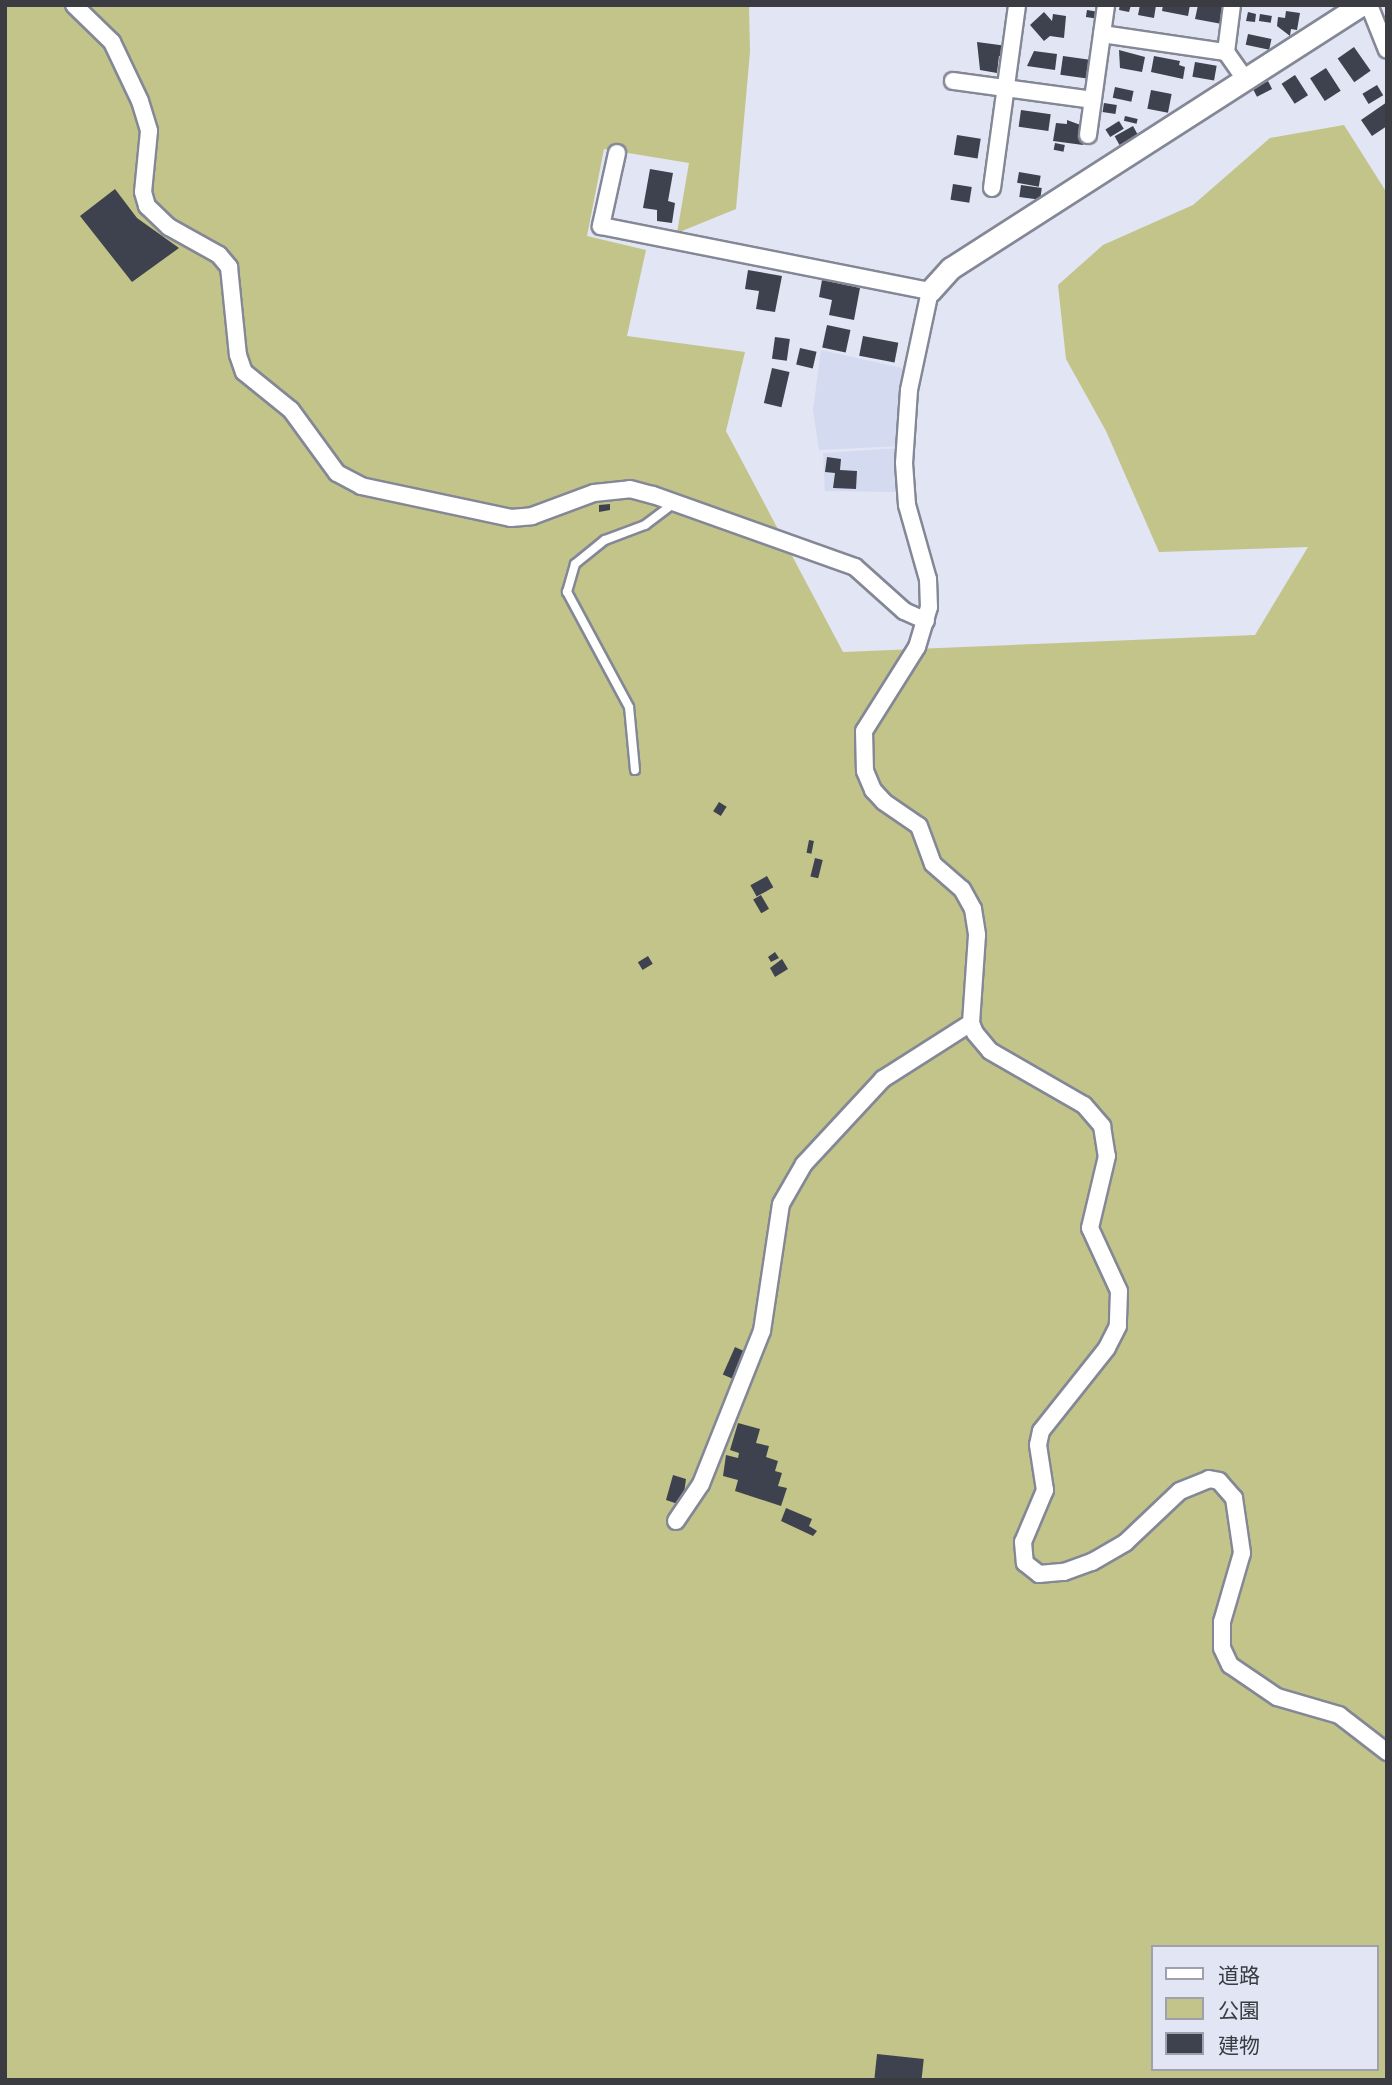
<!DOCTYPE html>
<meta charset="utf-8">
<style>
body{margin:0}
#map{position:relative;width:1392px;height:2085px;overflow:hidden;background:#e1e5f4;font-family:"Times New Roman","Noto Sans JP",serif}
div>[style]{position:absolute}
.built>*{inset:0;background:#d4daef}
.green>*{inset:0;background:#c2c48a}
.building>*{inset:0;background:#3e424e;transform-origin:0 0}
.roads{filter:drop-shadow(2px 0 #848896) drop-shadow(-2px 0 #848896) drop-shadow(0 2px #848896) drop-shadow(0 -2px #848896)}
.lane>*{height:8px;margin:-4px;padding:0 4px;transform-origin:4px;border-radius:4px;background:#fff}
.street>*{height:16px;margin:-8px;padding:0 8px;transform-origin:8px;border-radius:8px;background:#fff}
.secondary>*{height:21px;margin:-10.5px;padding:0 10.5px;transform-origin:10.5px;border-radius:10.5px;background:#fff}
span{translate:-50% -50%;white-space:nowrap;text-align:center;line-height:1.15;-webkit-text-stroke:7px #e1e5f4;paint-order:stroke}
.frame{position:absolute;inset:0;border:7px solid #3a3c42;pointer-events:none}
.legend{position:absolute;left:1151px;top:1945px;width:228px;height:126px;box-sizing:border-box;background:#e1e5f4;border:2px solid #9ea1ad;margin:0;padding:9px 12px;list-style:none;font-size:21px;color:#3a3c42}
.legend li{display:flex;align-items:center;gap:14px;height:35px}
.legend b{width:35px;border:2px solid #9ea1ad}
</style>
<div id="map">
<div class="built">
<div style="clip-path:polygon(821px 350px,906px 369px,900px 394px,900px 446px,819px 450px,813px 410px)"></div>
<div style="clip-path:polygon(902px 448px,900px 492px,825px 491px,823px 453px)"></div>
</div>
<div class="green">
<div style="clip-path:polygon(evenodd,5px 5px,749px 5px,750px 52px,736px 209px,677px 233px,689px 163px,604px 149px,587px 236px,646px 250px,627px 336px,745px 352px,726px 431px,843px 652px,1255px 635px,1308px 547px,1159px 552px,1106px 431px,1066px 359px,1058px 285px,1103px 245px,1193px 205px,1270px 138px,1344px 125px,1387px 193px,1387px 2080px,5px 2080px,5px 5px,1152px 1947px,1376px 1947px,1376px 2069px,1152px 2069px,1152px 1947px)"></div>
</div>
<div class="building">
<div style="clip-path:polygon(1120px 5px,1131px 5px,1129px 12px,1119px 10px)"></div>
<div style="clip-path:polygon(1140px 5px,1156px 5px,1154px 18px,1138px 15px)"></div>
<div style="clip-path:polygon(1163px 5px,1190px 5px,1188px 16px,1162px 11px)"></div>
<div style="clip-path:polygon(1198px 5px,1225px 6px,1222px 24px,1195px 19px)"></div>
<div style="left:1087px;top:10px;width:12px;height:7px;rotate:9deg"></div>
<div style="clip-path:polygon(1286px 11px,1300px 13px,1297px 30px,1291px 29px,1290px 36px,1277px 26px,1278px 17px,1285px 18px)"></div>
<div style="clip-path:polygon(1044px 12px,1052px 21px,1053px 14px,1066px 16px,1064px 38px,1050px 36px,1044px 41px,1030px 25px)"></div>
<div style="clip-path:polygon(1248px 12px,1256px 14px,1255px 22px,1246px 21px)"></div>
<div style="left:1260px;top:14px;width:12px;height:7px;rotate:9deg"></div>
<div style="left:1248px;top:34px;width:24px;height:11px;rotate:12deg"></div>
<div style="clip-path:polygon(977px 42px,1007px 46px,1005px 57px,999px 56px,997px 73px,980px 70px)"></div>
<div style="left:1354px;top:47px;width:29px;height:20px;rotate:55deg"></div>
<div style="clip-path:polygon(1119px 50px,1145px 57px,1142px 72px,1120px 68px)"></div>
<div style="clip-path:polygon(1034px 51px,1057px 54px,1055px 70px,1027px 66px)"></div>
<div style="left:1063px;top:56px;width:27px;height:19px;rotate:8deg"></div>
<div style="clip-path:polygon(1154px 56px,1180px 61px,1179px 65px,1185px 67px,1183px 79px,1151px 72px)"></div>
<div style="left:1195px;top:62px;width:22px;height:15px;rotate:10deg"></div>
<div style="left:1326px;top:68px;width:27px;height:19px;rotate:57deg"></div>
<div style="left:1295px;top:75px;width:24px;height:16px;rotate:57deg"></div>
<div style="left:1268px;top:81px;width:9px;height:17px;rotate:63deg"></div>
<div style="left:1377px;top:85px;width:12px;height:17px;rotate:59deg"></div>
<div style="left:1115px;top:87px;width:19px;height:11px;rotate:12deg"></div>
<div style="left:1151px;top:90px;width:21px;height:19px;rotate:11deg"></div>
<div style="clip-path:polygon(1387px 102px,1387px 126px,1372px 136px,1361px 120px)"></div>
<div style="left:1104px;top:103px;width:13px;height:9px;rotate:9deg"></div>
<div style="left:1021px;top:110px;width:30px;height:17px;rotate:8deg"></div>
<div style="left:1125px;top:116px;width:13px;height:5px;rotate:13deg"></div>
<div style="clip-path:polygon(1067px 120px,1086px 127px,1083px 145px,1053px 141px,1056px 123px,1067px 124px)"></div>
<div style="left:1119px;top:121px;width:9px;height:16px;rotate:58deg"></div>
<div style="left:1133px;top:126px;width:10px;height:21px;rotate:61deg"></div>
<div style="left:957px;top:135px;width:24px;height:20px;rotate:9deg"></div>
<div style="left:1055px;top:143px;width:10px;height:7px;rotate:11deg"></div>
<div style="clip-path:polygon(650px 169px,673px 173px,668px 201px,675px 203px,672px 223px,657px 221px,657px 210px,643px 208px)"></div>
<div style="left:1019px;top:172px;width:22px;height:11px;rotate:10deg"></div>
<div style="left:953px;top:184px;width:19px;height:16px;rotate:9deg"></div>
<div style="left:1021px;top:185px;width:21px;height:12px;rotate:8deg"></div>
<div style="clip-path:polygon(115px 189px,137px 218px,179px 248px,132px 282px,80px 216px)"></div>
<div style="clip-path:polygon(748px 270px,782px 276px,775px 312px,756px 309px,759px 291px,745px 289px)"></div>
<div style="clip-path:polygon(822px 280px,860px 288px,854px 320px,829px 315px,832px 300px,819px 297px)"></div>
<div style="left:827px;top:325px;width:24px;height:23px;rotate:12deg"></div>
<div style="left:863px;top:336px;width:36px;height:20px;rotate:11deg"></div>
<div style="left:775px;top:337px;width:15px;height:22px;rotate:8deg"></div>
<div style="left:800px;top:348px;width:17px;height:17px;rotate:13deg"></div>
<div style="left:772px;top:368px;width:18px;height:36px;rotate:13deg"></div>
<div style="clip-path:polygon(827px 457px,841px 459px,840px 470px,857px 471px,856px 489px,833px 488px,835px 473px,825px 472px)"></div>
<div style="clip-path:polygon(610px 504px,610px 510px,599px 512px,599px 505px)"></div>
<div style="left:719px;top:802px;width:9px;height:11px;rotate:32deg"></div>
<div style="left:809px;top:840px;width:5px;height:13px;rotate:11deg"></div>
<div style="left:815px;top:858px;width:8px;height:19px;rotate:14deg"></div>
<div style="left:767px;top:876px;width:13px;height:19px;rotate:61deg"></div>
<div style="left:761px;top:895px;width:16px;height:9px;rotate:60deg"></div>
<div style="clip-path:polygon(775px 952px,779px 958px,771px 962px,768px 957px)"></div>
<div style="left:648px;top:956px;width:9px;height:12px;rotate:58deg"></div>
<div style="clip-path:polygon(782px 959px,788px 969px,775px 977px,770px 968px)"></div>
<div style="left:735px;top:1347px;width:12px;height:30px;rotate:24deg"></div>
<div style="clip-path:polygon(738px 1423px,760px 1429px,756px 1443px,769px 1446px,766px 1457px,778px 1461px,775px 1471px,782px 1473px,778px 1486px,787px 1488px,781px 1506px,735px 1491px,738px 1480px,723px 1476px,726px 1455px,738px 1458px,739px 1453px,730px 1450px)"></div>
<div style="clip-path:polygon(673px 1475px,686px 1479px,683px 1500px,678px 1504px,666px 1500px)"></div>
<div style="clip-path:polygon(786px 1508px,812px 1519px,809px 1526px,817px 1531px,813px 1536px,781px 1521px)"></div>
<div style="left:877px;top:2054px;width:47px;height:24px;rotate:6deg"></div>
</div>
<div class="roads">
<div class="lane">
<div style="left:635px;top:770px;width:63px;rotate:-95.4deg"></div>
<div style="left:629px;top:707px;width:131px;rotate:-118.3deg"></div>
<div style="left:567px;top:592px;width:29px;rotate:-74deg"></div>
<div style="left:575px;top:564px;width:38px;rotate:-39deg"></div>
<div style="left:605px;top:540px;width:43px;rotate:-20.6deg"></div>
<div style="left:645px;top:525px;width:36px;rotate:-37deg"></div>
</div>
<div class="street">
<div style="left:74px;top:5px;width:53px;rotate:44.2deg"></div>
<div style="left:112px;top:42px;width:65px;rotate:64.6deg"></div>
<div style="left:140px;top:101px;width:31px;rotate:73deg"></div>
<div style="left:149px;top:131px;width:61px;rotate:95.6deg"></div>
<div style="left:143px;top:192px;width:15px;rotate:74deg"></div>
<div style="left:147px;top:206px;width:30px;rotate:44deg"></div>
<div style="left:169px;top:227px;width:57px;rotate:29.2deg"></div>
<div style="left:219px;top:255px;width:16px;rotate:50deg"></div>
<div style="left:229px;top:267px;width:88px;rotate:84.2deg"></div>
<div style="left:238px;top:355px;width:18px;rotate:71deg"></div>
<div style="left:244px;top:372px;width:60px;rotate:39deg"></div>
<div style="left:291px;top:410px;width:78px;rotate:53.9deg"></div>
<div style="left:337px;top:473px;width:27px;rotate:28deg"></div>
<div style="left:361px;top:486px;width:153px;rotate:12deg"></div>
<div style="left:511px;top:518px;width:21px;rotate:-5deg"></div>
<div style="left:532px;top:516px;width:66px;rotate:-20.4deg"></div>
<div style="left:594px;top:493px;width:36px;rotate:-6deg"></div>
<div style="left:630px;top:489px;width:24px;rotate:15deg"></div>
<div style="left:653px;top:495px;width:214px;rotate:19.6deg"></div>
<div style="left:855px;top:567px;width:66px;rotate:41.9deg"></div>
<div style="left:904px;top:611px;width:24px;rotate:24deg"></div>
<div style="left:1232px;top:5px;width:47px;rotate:97.3deg"></div>
<div style="left:1226px;top:52px;width:32px;rotate:55deg"></div>
<div style="left:1369px;top:5px;width:48px;rotate:68.2deg"></div>
<div style="left:1102px;top:34px;width:125px;rotate:8.3deg"></div>
<div style="left:953px;top:81px;width:141px;rotate:7.7deg"></div>
<div style="left:1088px;top:135px;width:131px;rotate:-82.1deg"></div>
<div style="left:617px;top:153px;width:75px;rotate:102.4deg"></div>
<div style="left:601px;top:226px;width:335px;rotate:11.2deg"></div>
<div style="left:930px;top:291px;width:101px;rotate:102deg"></div>
<div style="left:909px;top:390px;width:73px;rotate:93.9deg"></div>
<div style="left:904px;top:463px;width:42px;rotate:85.9deg"></div>
<div style="left:907px;top:505px;width:77px;rotate:74.2deg"></div>
<div style="left:928px;top:579px;width:28px;rotate:88deg"></div>
<div style="left:929px;top:607px;width:42px;rotate:106.7deg"></div>
<div style="left:917px;top:647px;width:99px;rotate:122.2deg"></div>
<div style="left:864px;top:731px;width:40px;rotate:88.6deg"></div>
<div style="left:865px;top:771px;width:21px;rotate:67deg"></div>
<div style="left:873px;top:790px;width:16px;rotate:47deg"></div>
<div style="left:884px;top:802px;width:42px;rotate:34.4deg"></div>
<div style="left:919px;top:826px;width:40px;rotate:69.8deg"></div>
<div style="left:933px;top:864px;width:38px;rotate:41deg"></div>
<div style="left:962px;top:889px;width:23px;rotate:61deg"></div>
<div style="left:973px;top:909px;width:26px;rotate:81deg"></div>
<div style="left:977px;top:935px;width:88px;rotate:93.9deg"></div>
<div style="left:971px;top:1023px;width:11px;rotate:68deg"></div>
<div style="left:975px;top:1033px;width:23px;rotate:50deg"></div>
<div style="left:990px;top:1051px;width:108px;rotate:29.9deg"></div>
<div style="left:1084px;top:1105px;width:28px;rotate:49deg"></div>
<div style="left:1102px;top:1126px;width:30px;rotate:81deg"></div>
<div style="left:1107px;top:1156px;width:74px;rotate:103.3deg"></div>
<div style="left:1090px;top:1228px;width:69px;rotate:65.3deg"></div>
<div style="left:1119px;top:1291px;width:35px;rotate:92deg"></div>
<div style="left:1118px;top:1326px;width:25px;rotate:117deg"></div>
<div style="left:1107px;top:1348px;width:106px;rotate:128.5deg"></div>
<div style="left:1041px;top:1431px;width:14px;rotate:102deg"></div>
<div style="left:1038px;top:1445px;width:46px;rotate:81.2deg"></div>
<div style="left:1045px;top:1490px;width:56px;rotate:112.9deg"></div>
<div style="left:1023px;top:1542px;width:21px;rotate:85deg"></div>
<div style="left:1025px;top:1563px;width:18px;rotate:38deg"></div>
<div style="left:1039px;top:1574px;width:25px;rotate:-5deg"></div>
<div style="left:1064px;top:1572px;width:30px;rotate:-20deg"></div>
<div style="left:1092px;top:1562px;width:39px;rotate:-30deg"></div>
<div style="left:1126px;top:1542px;width:74px;rotate:-43.4deg"></div>
<div style="left:1180px;top:1491px;width:31px;rotate:-22deg"></div>
<div style="left:1209px;top:1479px;width:10px;rotate:11deg"></div>
<div style="left:1219px;top:1481px;width:23px;rotate:49deg"></div>
<div style="left:1234px;top:1498px;width:56px;rotate:81.7deg"></div>
<div style="left:1242px;top:1553px;width:72px;rotate:106.2deg"></div>
<div style="left:1222px;top:1622px;width:26px;rotate:90deg"></div>
<div style="left:1222px;top:1648px;width:19px;rotate:65deg"></div>
<div style="left:1230px;top:1665px;width:57px;rotate:34.2deg"></div>
<div style="left:1277px;top:1697px;width:65px;rotate:16.2deg"></div>
<div style="left:1339px;top:1715px;width:61px;rotate:37.6deg"></div>
<div style="left:992px;top:188px;width:185px;rotate:-82.2deg"></div>
<div style="left:676px;top:1521px;width:45px;rotate:-56deg"></div>
<div style="left:701px;top:1484px;width:165px;rotate:-68.3deg"></div>
<div style="left:762px;top:1331px;width:128px;rotate:-81.5deg"></div>
<div style="left:781px;top:1204px;width:46px;rotate:-60.1deg"></div>
<div style="left:804px;top:1164px;width:116px;rotate:-47.1deg"></div>
<div style="left:883px;top:1079px;width:104px;rotate:-32.5deg"></div>
</div>
<div class="secondary">
<div style="left:930px;top:291px;width:31px;rotate:-48deg"></div>
<div style="left:951px;top:268px;width:487px;rotate:-32.7deg"></div>
</div>
</div>
<div class="frame"></div>
<ul class="legend">
<li><b style="height:9px;background:#fff"></b>道路</li>
<li><b style="height:19px;background:#c2c48a"></b>公園</li>
<li><b style="height:19px;background:#3e424e"></b>建物</li>
</ul>
</div>
